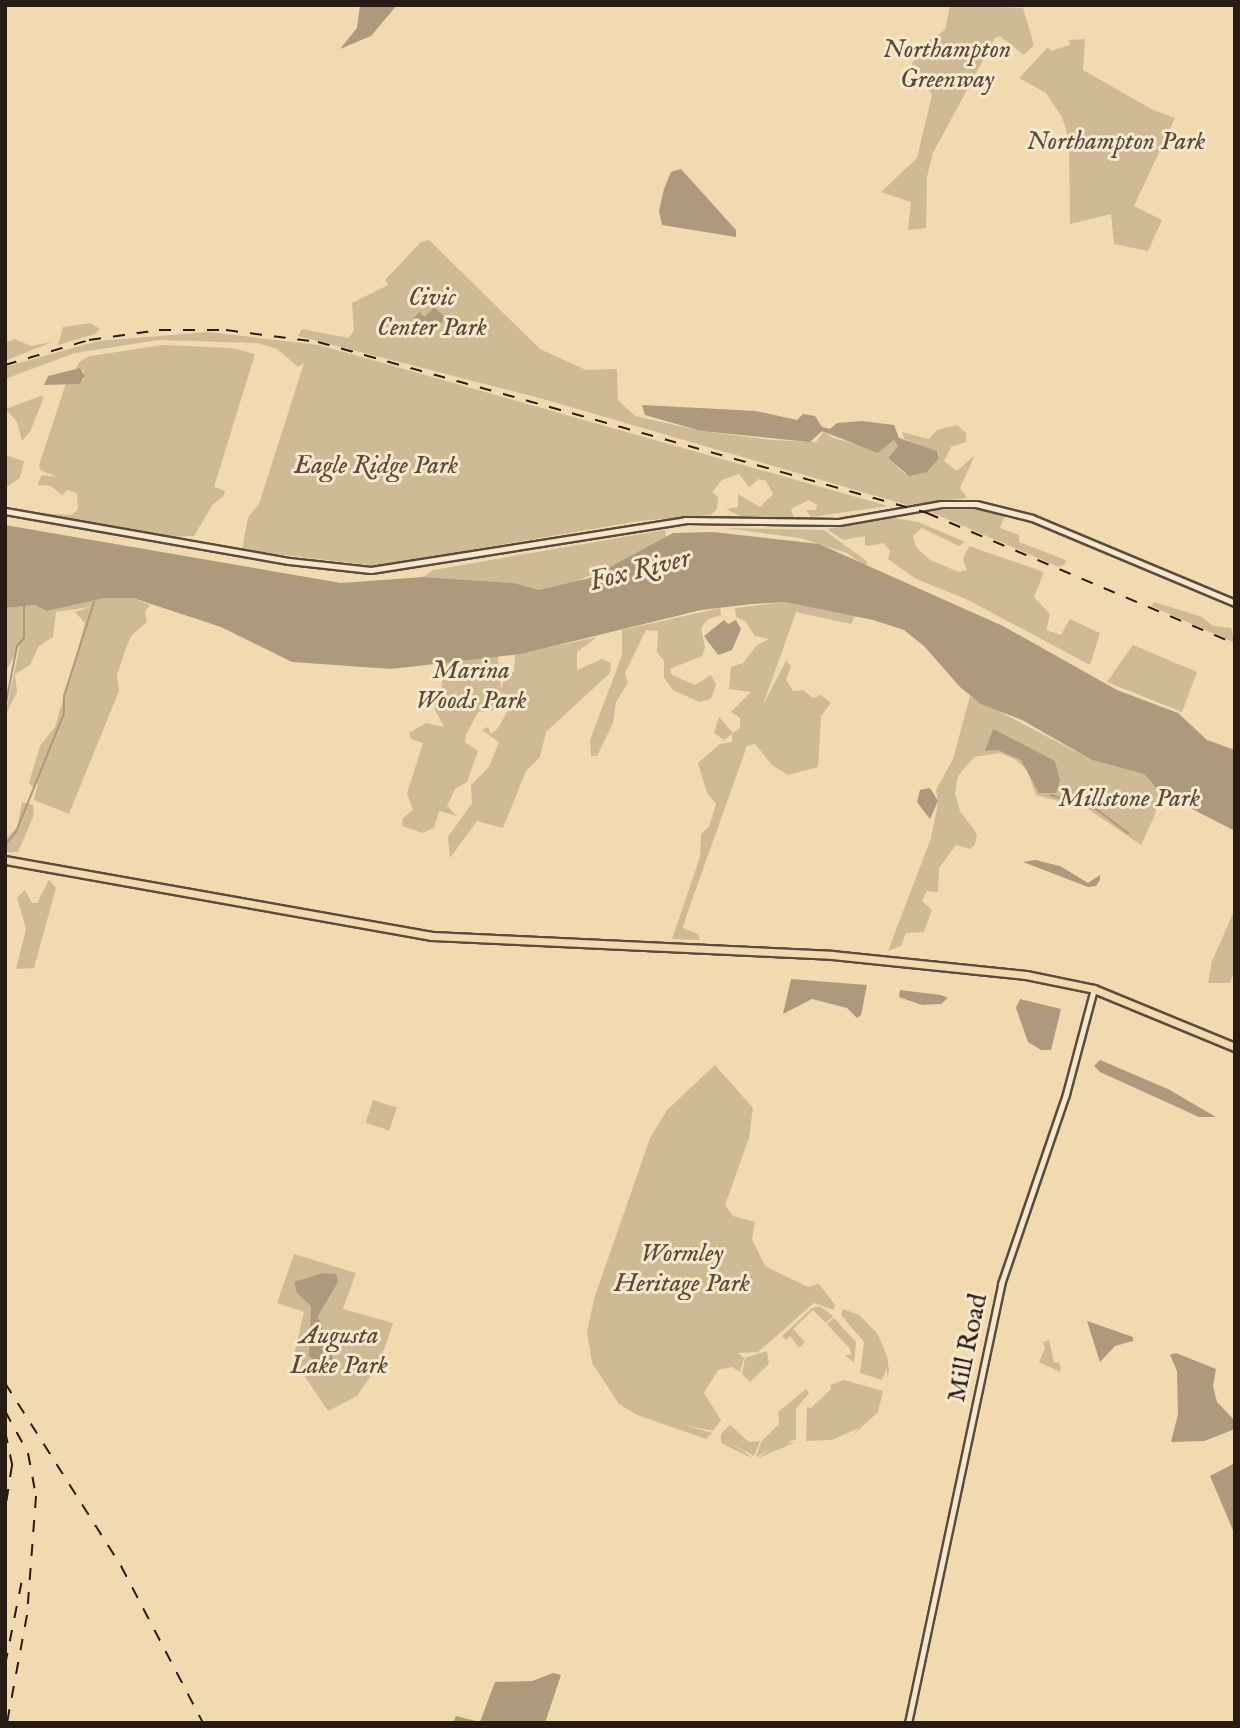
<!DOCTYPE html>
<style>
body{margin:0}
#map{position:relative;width:1240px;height:1728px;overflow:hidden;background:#f2dab0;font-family:"IM FELL English",serif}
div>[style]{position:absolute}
.green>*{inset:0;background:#cfba96;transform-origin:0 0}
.water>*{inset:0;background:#ad997c}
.stream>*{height:2px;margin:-1px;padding:0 1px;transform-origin:1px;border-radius:1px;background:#ad997c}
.roads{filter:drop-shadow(2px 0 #5a4b3c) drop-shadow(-2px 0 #5a4b3c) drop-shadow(0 2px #5a4b3c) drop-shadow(0 -2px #5a4b3c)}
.minor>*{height:5px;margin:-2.5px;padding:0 2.5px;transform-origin:2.5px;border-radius:2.5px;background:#f7e7cc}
.major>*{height:7px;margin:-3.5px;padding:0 3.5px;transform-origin:3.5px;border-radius:3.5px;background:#f2dab0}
.rail>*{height:2px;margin-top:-1px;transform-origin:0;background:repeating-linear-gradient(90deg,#271b16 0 12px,transparent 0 24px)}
span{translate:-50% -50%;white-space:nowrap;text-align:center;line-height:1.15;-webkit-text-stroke:6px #f7e7cc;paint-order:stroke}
.park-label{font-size:26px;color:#594b3c;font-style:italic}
.street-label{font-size:26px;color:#271b16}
.water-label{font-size:28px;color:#5d4d3f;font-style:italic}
.frame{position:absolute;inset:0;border:7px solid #271b16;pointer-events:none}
</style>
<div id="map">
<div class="green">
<div style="clip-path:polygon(950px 5px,1023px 8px,1034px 45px,1024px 55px,1000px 36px,995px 38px,933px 153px,927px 177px,926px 228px,908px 230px,911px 202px,881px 192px,917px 158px,932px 95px,911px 67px,918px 48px,945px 30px)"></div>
<div style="clip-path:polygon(1085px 39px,1083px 70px,1153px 110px,1175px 118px,1134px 206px,1162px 220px,1148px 251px,1114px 244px,1111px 214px,1070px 224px,1069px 139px,1062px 117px,1046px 93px,1019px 78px,1048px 47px,1051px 51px,1070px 45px,1069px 40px)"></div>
<div style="clip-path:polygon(429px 240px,540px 349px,586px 370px,617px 369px,618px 400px,635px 416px,701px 431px,772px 440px,816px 442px,824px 431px,833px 438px,881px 451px,894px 440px,898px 446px,888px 458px,905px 474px,939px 458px,939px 453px,904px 439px,902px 432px,929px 439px,937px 430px,957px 425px,966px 433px,966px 442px,951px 447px,944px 461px,957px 471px,975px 455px,960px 488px,967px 498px,907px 505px,543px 399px,298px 336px,302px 329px,348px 338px,354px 331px,352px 303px,388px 285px,385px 280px,421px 242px)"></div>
<div style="clip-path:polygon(90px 323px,100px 329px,95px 334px,58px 345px,63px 327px)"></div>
<div style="clip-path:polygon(208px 332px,319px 345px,888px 506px,811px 517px,806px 510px,816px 510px,817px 505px,809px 500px,791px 509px,794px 518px,742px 517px,726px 509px,738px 507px,738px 494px,760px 507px,773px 494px,766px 481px,759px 479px,749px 487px,739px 474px,722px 480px,712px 492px,718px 497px,717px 509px,711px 515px,639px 521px,378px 566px,242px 550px,248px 517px,259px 504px,304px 363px,298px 367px,277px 349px,257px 343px,158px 340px,75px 353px,5px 379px,5px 367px,98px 341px)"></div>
<div style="clip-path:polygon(15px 339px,31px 346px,52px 342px,5px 361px,5px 343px)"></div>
<div style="clip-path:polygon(163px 345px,232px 348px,255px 354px,214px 487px,225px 491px,223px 497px,213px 504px,194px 536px,168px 537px,36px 513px,72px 515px,78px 509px,77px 493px,68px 490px,62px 495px,51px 486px,37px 485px,42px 475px,57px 477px,40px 470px,39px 465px,66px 383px,84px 380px,84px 370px,76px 369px,79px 362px,90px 356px)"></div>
<div style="clip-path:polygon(40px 396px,44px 397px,30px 432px,22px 441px,17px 422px,6px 409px)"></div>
<div style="clip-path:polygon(5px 455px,24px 461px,20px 478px,5px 488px)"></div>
<div style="clip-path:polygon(968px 507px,1005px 515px,1000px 528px,1019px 535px,1019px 542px,1066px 560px,1065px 564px,1059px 567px,928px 511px)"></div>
<div style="clip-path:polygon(893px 518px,918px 522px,965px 542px,959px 546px,922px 528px,913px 536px,916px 547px,930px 560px,959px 572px,967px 570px,963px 559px,969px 546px,1044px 572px,1034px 597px,1050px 614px,1046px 630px,1061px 635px,1070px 619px,1100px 633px,1090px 665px,968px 600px,916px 579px,888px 559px,890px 551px,884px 543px,869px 546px,865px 545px,865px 536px,843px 540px,827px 529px)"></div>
<div style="clip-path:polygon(725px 528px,824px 530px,868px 562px,865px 566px,847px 553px,800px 538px)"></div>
<div style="clip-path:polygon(665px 530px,666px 538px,642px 553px,563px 587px,539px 590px,514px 583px,423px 577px,433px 570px)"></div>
<div style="clip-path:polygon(105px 598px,133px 598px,150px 605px,145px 612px,147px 622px,131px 636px,125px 651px,117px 675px,119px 691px,69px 814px,34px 800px,38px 782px,33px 788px,29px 783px,40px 746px,55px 727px,78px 649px,85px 623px,75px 612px,90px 607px,56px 612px,53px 637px,39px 646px,30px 665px,15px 674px,17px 692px,5px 716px,20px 645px,6px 671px,5px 608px,35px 605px,47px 611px)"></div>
<div style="clip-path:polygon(785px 602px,855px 616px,851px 624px,796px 612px,763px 705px,786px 661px,791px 666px,786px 680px,793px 691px,803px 690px,813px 698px,821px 695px,831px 703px,821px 716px,818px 767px,788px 775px,772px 765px,755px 744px,747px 746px,687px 914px,683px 928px,698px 934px,700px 940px,672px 939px,700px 857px,701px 834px,709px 827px,716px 804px,707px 793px,698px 763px,720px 744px,732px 742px,732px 734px,724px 740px,714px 733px,719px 717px,733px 733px,740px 728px,740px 718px,731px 712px,751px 692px,729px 689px,731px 667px,743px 663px,757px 645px,769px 639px,755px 636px,745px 621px,736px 617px,735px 608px)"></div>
<div style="clip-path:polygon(1154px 602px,1202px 617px,1213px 626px,1231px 628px,1235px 643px,1151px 606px)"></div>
<div style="clip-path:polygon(720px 608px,721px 615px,708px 619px,701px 628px,705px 648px,702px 656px,670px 669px,672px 675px,695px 685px,711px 675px,716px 685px,711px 699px,699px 702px,673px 690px,664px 678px,664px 661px,657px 652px,658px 631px,646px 630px,625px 673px,628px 683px,616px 702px,613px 723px,597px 756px,591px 756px,590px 740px,622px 655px,622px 630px)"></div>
<div style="clip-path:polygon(597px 637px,577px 652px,577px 670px,602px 659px,611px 663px,610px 673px,546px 732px,540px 757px,526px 771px,503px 828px,477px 821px,450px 858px,448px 837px,472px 803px,471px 785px,489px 767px,499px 742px,482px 730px,488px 727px,491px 734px,498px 728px,509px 709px,502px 702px,501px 709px,478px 712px,466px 735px,465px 742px,478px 751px,467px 782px,455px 789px,447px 806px,457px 816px,439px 811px,434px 828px,423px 833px,402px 826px,403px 818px,413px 810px,407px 793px,423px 743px,411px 739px,409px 733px,426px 723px,444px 727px,435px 710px,435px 692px,442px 688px,441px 663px,498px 656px,501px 689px,506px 674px,514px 672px,515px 655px)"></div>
<div style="clip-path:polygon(1133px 645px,1197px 672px,1182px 712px,1107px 682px)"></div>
<div style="clip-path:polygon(970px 696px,1092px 760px,1144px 774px,1161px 793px,1154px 817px,1141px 845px,1088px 809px,1036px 795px,1027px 770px,1016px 760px,1001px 753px,974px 757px,958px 776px,955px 793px,960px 811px,977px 834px,975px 845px,970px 849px,956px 845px,939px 868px,938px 892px,927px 891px,922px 901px,932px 910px,924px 932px,906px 933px,901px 946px,888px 951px,931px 838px,938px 803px,936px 790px,953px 759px)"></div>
<div style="clip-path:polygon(22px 802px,33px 805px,34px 815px,18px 852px,5px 852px,5px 840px,17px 827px)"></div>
<div style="clip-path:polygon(49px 880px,56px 888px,34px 968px,16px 969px,26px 929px,17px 898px,25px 890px,32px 903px,37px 903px)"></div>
<div style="clip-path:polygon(1235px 909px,1235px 970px,1230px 983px,1208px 983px,1212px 961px)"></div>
<div style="clip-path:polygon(715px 1065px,753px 1108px,749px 1138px,725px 1205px,733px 1216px,755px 1222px,752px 1239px,765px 1266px,808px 1287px,819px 1284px,835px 1305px,834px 1310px,814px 1303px,758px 1352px,738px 1353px,744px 1358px,740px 1372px,732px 1367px,718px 1370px,704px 1393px,721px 1420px,713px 1431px,685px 1425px,712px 1433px,706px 1439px,637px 1415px,619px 1404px,592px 1363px,587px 1332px,594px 1299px,650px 1138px,667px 1110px)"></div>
<div style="left:373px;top:1100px;width:25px;height:24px;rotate:18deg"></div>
<div style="clip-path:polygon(294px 1254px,356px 1273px,343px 1309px,393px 1323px,379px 1364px,357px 1396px,328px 1411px,293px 1359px,304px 1312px,277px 1303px)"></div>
<div style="clip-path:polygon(819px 1306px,833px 1316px,826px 1323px,813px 1310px,793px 1329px,805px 1342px,799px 1348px,790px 1336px,786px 1340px,782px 1336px,812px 1308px)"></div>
<div style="clip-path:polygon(843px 1309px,859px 1315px,877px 1333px,887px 1356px,889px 1371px,887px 1378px,887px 1368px,882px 1380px,860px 1373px,864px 1342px,841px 1315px)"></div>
<div style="clip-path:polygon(834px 1318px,856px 1342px,854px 1363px,845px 1355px,851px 1355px,850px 1349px,827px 1324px)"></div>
<div style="clip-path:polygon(1049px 1340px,1054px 1363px,1059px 1362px,1061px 1369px,1060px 1372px,1039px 1362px,1045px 1348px,1043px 1342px)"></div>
<div style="clip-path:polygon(767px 1351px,769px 1364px,750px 1382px,742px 1374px,745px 1358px)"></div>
<div style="clip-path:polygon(844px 1380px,883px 1391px,878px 1412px,852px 1436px,859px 1428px,832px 1440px,806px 1441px,807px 1407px,811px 1408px,831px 1389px,830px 1385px)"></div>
<div style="clip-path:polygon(806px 1389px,809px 1393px,796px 1409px,796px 1439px,787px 1443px,796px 1442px,756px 1459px,770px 1449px,756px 1457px,761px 1442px,779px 1424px,778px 1412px)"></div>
<div style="clip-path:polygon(730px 1425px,749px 1442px,760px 1441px,754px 1456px,742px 1449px,725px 1443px,743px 1450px,753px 1459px,721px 1443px,721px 1434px)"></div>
</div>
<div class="water">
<div style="clip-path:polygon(360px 5px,397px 5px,371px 36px,340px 49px,357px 28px)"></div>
<div style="clip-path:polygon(681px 169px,736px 230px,736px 237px,662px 225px,659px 211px,664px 189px,671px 172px)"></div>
<div style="clip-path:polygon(434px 307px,446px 318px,441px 323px,435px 319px,426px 329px,414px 318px,419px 312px,425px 317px)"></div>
<div style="clip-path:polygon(80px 368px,85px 376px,79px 384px,44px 385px,48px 376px)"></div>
<div style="clip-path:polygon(642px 405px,756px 411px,797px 420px,803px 414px,815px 416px,822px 427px,830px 429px,837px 423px,862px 421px,894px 425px,899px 438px,937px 451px,939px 458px,927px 472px,909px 476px,888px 458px,898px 446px,894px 440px,878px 453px,822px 431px,810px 442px,701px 431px,645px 415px)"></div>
<div style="clip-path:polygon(5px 525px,341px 583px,423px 577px,514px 583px,539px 590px,590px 578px,673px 533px,713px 532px,819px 544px,1003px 626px,1117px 690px,1178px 713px,1207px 740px,1235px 750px,1235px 831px,1161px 793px,1144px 774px,1092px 760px,1022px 720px,981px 704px,960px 687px,924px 646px,904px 630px,873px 620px,785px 602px,752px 604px,701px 610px,521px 654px,391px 669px,292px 662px,221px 627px,133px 598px,105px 598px,47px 611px,35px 605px,5px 608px)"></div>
<div style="clip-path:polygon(724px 620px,728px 624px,736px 620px,741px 629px,732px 650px,718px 655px,704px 636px)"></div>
<div style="clip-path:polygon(993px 729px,1055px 761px,1060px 781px,1056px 793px,1039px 793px,1021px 760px,998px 750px,985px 751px)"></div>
<div style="clip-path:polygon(930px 788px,938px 801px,930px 819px,917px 802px,920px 790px)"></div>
<div style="clip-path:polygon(1035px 860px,1060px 866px,1088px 883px,1100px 875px,1100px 880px,1096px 886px,1088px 887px,1023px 862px)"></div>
<div style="clip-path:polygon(791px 979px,867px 985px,861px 1015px,857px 1018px,847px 1008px,812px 999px,783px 1014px)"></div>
<div style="clip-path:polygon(900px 990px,941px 995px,948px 998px,941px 1004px,922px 1005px,899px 997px)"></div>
<div style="clip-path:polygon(1020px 999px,1061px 1009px,1051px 1050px,1041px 1050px,1028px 1042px,1016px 1008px)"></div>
<div style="clip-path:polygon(1100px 1060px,1168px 1089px,1216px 1117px,1199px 1117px,1100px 1072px,1094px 1066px)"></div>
<div style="clip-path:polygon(323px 1273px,336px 1274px,338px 1282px,318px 1316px,333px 1359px,331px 1366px,321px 1368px,309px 1356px,311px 1306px,297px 1293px,294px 1282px)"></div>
<div style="clip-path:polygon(1087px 1321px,1133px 1337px,1133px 1341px,1115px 1346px,1100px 1362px)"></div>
<div style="clip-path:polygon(1176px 1353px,1216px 1369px,1213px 1386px,1217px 1402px,1235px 1421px,1235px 1429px,1204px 1441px,1171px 1442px,1178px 1414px,1177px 1371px,1170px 1355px)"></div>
<div style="clip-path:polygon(1235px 1463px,1235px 1535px,1210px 1476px)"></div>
<div style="clip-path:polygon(553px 1673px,561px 1675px,545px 1723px,453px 1723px,456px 1716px,480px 1722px,495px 1682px,532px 1681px)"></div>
</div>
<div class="stream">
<div style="left:5px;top:708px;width:63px;rotate:-79deg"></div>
<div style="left:17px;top:646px;width:11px;rotate:-49deg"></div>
<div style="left:24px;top:638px;width:33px;rotate:-90deg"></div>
<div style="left:1051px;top:795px;width:47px;rotate:17.3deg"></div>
<div style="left:1096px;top:809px;width:40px;rotate:37deg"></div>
<div style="left:5px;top:845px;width:17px;rotate:-50deg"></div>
<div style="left:16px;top:832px;width:128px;rotate:-68deg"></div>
<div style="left:64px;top:713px;width:17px;rotate:-90deg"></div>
<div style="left:64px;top:696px;width:99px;rotate:-72.3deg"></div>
</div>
<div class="roads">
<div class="minor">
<div style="left:5px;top:511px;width:288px;rotate:10deg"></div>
<div style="left:289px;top:561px;width:82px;rotate:6.3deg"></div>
<div style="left:371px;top:570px;width:318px;rotate:-9deg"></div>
<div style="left:685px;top:520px;width:154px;rotate:0.7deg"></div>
<div style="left:839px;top:522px;width:104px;rotate:-10deg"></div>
<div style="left:941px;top:504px;width:35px"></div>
<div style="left:976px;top:504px;width:58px;rotate:14deg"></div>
<div style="left:1032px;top:518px;width:220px;rotate:22.7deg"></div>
<div style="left:908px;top:1723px;width:449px;rotate:-78deg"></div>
<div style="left:1001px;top:1284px;width:201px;rotate:-71.1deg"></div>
<div style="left:1066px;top:1094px;width:109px;rotate:-75.1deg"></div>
</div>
<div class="major">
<div style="left:5px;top:860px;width:433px;rotate:10.1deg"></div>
<div style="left:431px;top:936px;width:401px;rotate:2.7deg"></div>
<div style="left:832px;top:955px;width:195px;rotate:5.9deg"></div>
<div style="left:1026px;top:975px;width:69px;rotate:11.6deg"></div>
<div style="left:1094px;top:989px;width:152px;rotate:22.4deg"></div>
</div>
</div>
<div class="rail">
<div style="left:5px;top:365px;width:88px;rotate:-16.6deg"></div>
<div style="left:89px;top:340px;width:71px;rotate:-8.1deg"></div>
<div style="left:159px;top:330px;width:67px"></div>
<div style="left:226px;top:330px;width:93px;rotate:7.4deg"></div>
<div style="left:318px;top:342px;width:633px;rotate:15.68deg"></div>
<div style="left:927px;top:513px;width:335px;rotate:23deg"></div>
<div style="left:5px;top:1383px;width:217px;rotate:57.6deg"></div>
<div style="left:121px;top:1566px;width:177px;rotate:62.4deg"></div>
<div style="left:5px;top:1411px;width:48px;rotate:61.3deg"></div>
<div style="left:28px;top:1453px;width:44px;rotate:79.5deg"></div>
<div style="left:36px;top:1496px;width:119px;rotate:94.3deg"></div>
<div style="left:27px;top:1615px;width:110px;rotate:100.5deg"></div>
<div style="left:5px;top:1431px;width:35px;rotate:78deg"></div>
<div style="left:12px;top:1465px;width:46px;rotate:98.8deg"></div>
<div style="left:5px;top:1665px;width:92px;rotate:-78.7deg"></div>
</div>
<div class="park-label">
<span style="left:947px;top:65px">Northampton<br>Greenway</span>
<span style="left:1116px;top:142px">Northampton Park</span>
<span style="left:432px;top:313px">Civic<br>Center Park</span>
<span style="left:376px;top:466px">Eagle Ridge Park</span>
<span style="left:471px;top:686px">Marina<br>Woods Park</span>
<span style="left:1129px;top:799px">Millstone Park</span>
<span style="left:682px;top:1269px">Wormley<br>Heritage Park</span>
<span style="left:339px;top:1351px">Augusta<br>Lake Park</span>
</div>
<div class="street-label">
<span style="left:968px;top:1348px;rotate:-78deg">Mill Road</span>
</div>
<div class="water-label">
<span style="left:640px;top:571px;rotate:-14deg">Fox River</span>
</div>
<div class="frame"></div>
</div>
